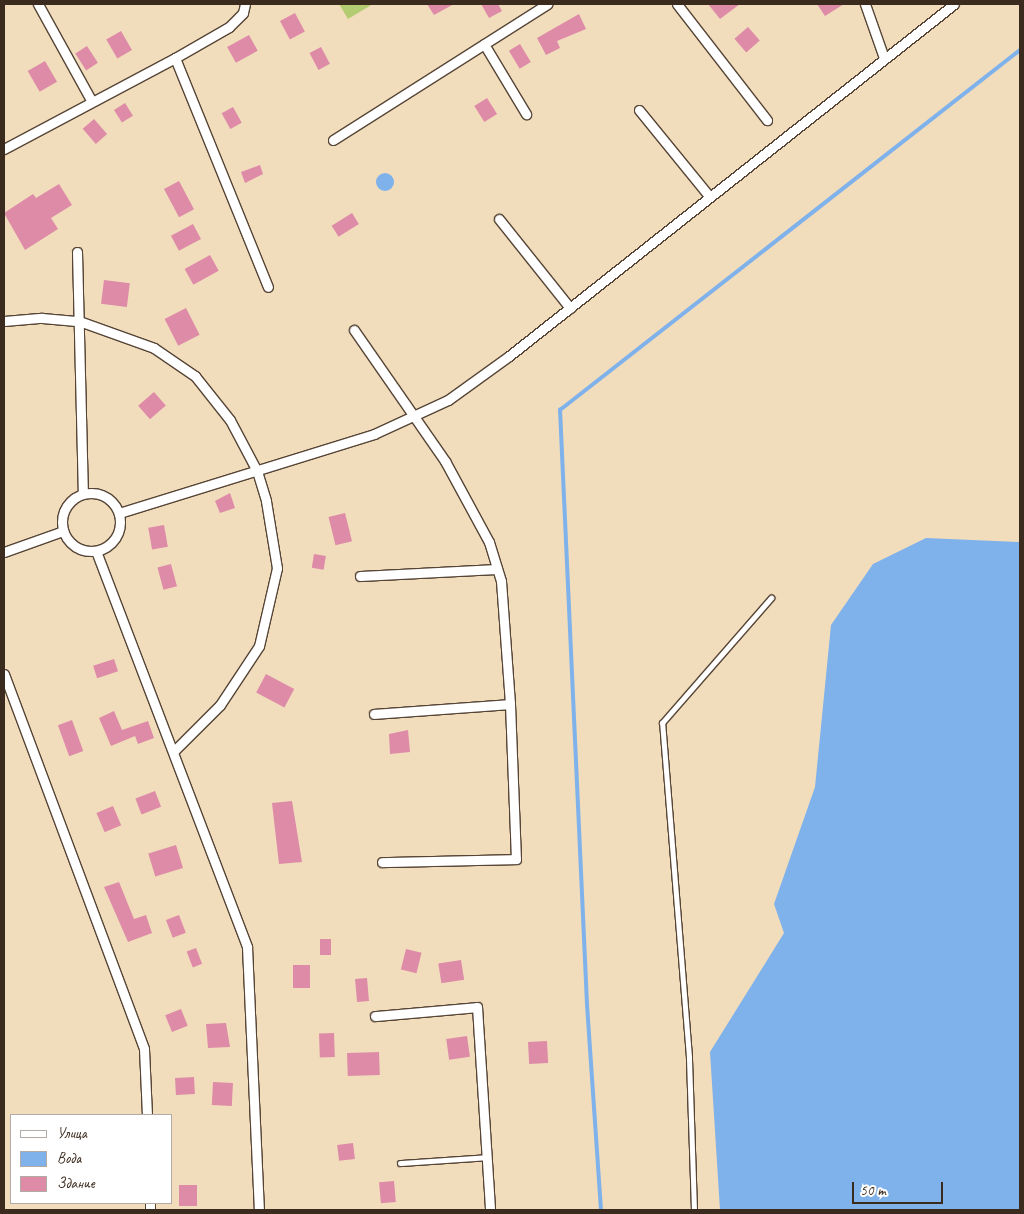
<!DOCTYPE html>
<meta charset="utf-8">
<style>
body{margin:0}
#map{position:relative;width:1024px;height:1214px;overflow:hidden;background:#f1ddbc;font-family:Caveat,sans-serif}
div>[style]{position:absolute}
.green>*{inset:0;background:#b3cc71}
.water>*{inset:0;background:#7fb1eb}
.round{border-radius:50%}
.stream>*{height:4px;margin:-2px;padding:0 2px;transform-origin:2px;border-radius:2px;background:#7fb1eb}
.building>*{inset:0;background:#de8ba8;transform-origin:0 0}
.roads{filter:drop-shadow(1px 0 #564536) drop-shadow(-1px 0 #564536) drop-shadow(0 1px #564536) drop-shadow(0 -1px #564536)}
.service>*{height:4.5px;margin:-2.25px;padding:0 2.25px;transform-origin:2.25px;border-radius:2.25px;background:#fff}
.minor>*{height:9px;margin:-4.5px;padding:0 4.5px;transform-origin:4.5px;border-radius:4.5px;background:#fff}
.minor>.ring{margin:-4.5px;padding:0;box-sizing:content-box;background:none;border:9px solid #fff;border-radius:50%}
span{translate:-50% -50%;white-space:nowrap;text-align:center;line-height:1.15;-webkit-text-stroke:4px #fff;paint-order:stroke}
.frame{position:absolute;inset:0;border:5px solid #3b2a1e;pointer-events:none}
.legend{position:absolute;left:10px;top:1114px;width:162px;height:90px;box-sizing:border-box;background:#fff;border:1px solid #b1aaa5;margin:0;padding:6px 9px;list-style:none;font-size:15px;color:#3b2a1e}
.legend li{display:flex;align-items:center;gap:10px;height:25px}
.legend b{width:25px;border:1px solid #b1aaa5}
.scale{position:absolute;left:852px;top:1182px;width:91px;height:22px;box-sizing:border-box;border:2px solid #3b2a1e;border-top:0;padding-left:6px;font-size:15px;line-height:18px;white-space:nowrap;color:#3b2a1e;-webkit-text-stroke:4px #fff;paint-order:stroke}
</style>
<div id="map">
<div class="green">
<div style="clip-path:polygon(339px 4px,373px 4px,348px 19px)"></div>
</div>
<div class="water">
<div class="round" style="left:376px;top:173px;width:18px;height:18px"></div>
<div style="clip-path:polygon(926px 538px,1020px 542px,1020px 1210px,720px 1210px,710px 1052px,784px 933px,774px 904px,815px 787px,831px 625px,873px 564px)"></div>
</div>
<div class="stream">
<div style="left:601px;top:1210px;width:206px;rotate:-93.9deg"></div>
<div style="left:587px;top:1004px;width:595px;rotate:-92.6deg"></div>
<div style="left:560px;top:410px;width:584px;rotate:-38.05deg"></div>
</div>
<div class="building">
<div style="clip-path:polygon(427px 4px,454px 4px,434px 15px)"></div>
<div style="clip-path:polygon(481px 4px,498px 4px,502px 11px,489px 18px)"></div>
<div style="clip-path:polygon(708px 4px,740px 4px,720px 19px)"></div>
<div style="clip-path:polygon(817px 4px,844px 4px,825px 16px)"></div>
<div style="left:295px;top:13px;width:21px;height:17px;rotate:62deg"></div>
<div style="clip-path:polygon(579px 14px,586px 29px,557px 41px,560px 48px,546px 55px,537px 38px)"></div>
<div style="left:748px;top:27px;width:18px;height:18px;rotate:49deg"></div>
<div style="left:121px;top:31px;width:22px;height:17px;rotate:60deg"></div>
<div style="left:249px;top:35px;width:18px;height:25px;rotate:61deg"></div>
<div style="left:520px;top:44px;width:21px;height:13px;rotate:59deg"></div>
<div style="left:87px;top:46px;width:20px;height:14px;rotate:57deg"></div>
<div style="left:321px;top:47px;width:19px;height:13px;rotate:62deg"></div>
<div style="left:45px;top:61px;width:24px;height:20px;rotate:60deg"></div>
<div style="left:487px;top:98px;width:19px;height:15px;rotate:58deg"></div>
<div style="left:125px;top:103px;width:15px;height:13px;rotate:58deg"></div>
<div style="left:233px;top:107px;width:18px;height:13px;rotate:61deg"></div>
<div style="left:94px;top:119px;width:20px;height:15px;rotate:49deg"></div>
<div style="clip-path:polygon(260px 165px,263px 174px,245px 183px,241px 172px)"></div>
<div style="left:179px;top:181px;width:32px;height:17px;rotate:62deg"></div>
<div style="clip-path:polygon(59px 184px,72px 205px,51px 218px,58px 229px,25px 250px,4px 213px,33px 194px,36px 198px)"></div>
<div style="left:352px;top:213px;width:13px;height:24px;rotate:58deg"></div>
<div style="left:193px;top:224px;width:17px;height:25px;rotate:62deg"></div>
<div style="left:210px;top:255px;width:18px;height:29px;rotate:61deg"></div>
<div style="left:104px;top:280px;width:26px;height:24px;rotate:7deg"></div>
<div style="left:186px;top:308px;width:30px;height:24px;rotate:63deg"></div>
<div style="left:154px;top:392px;width:18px;height:21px;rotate:49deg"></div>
<div style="clip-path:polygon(230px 493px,235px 508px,220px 513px,215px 501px)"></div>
<div style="left:345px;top:513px;width:29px;height:17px;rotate:76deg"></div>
<div style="left:164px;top:525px;width:22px;height:16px;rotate:80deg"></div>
<div style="left:314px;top:554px;width:12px;height:14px;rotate:9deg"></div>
<div style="left:171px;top:564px;width:23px;height:14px;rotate:75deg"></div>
<div style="left:114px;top:659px;width:13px;height:22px;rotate:72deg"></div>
<div style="left:266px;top:674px;width:32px;height:21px;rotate:28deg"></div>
<div style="clip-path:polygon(114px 711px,122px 730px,148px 721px,154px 738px,138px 744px,135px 736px,111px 746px,99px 718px)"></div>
<div style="left:72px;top:720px;width:33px;height:15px;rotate:70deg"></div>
<div style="clip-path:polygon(408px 730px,410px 752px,390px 754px,389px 734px)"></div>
<div style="left:155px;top:791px;width:17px;height:21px;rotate:69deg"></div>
<div style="clip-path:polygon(292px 801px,302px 862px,279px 864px,272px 803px)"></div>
<div style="left:113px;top:806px;width:21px;height:18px;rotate:67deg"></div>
<div style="left:176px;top:845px;width:24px;height:29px;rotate:73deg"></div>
<div style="clip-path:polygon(119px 882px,134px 919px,146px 915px,152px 933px,128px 942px,104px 887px)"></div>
<div style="left:179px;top:915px;width:19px;height:14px;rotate:69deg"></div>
<div style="left:320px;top:939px;width:11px;height:16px"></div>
<div style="left:196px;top:948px;width:17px;height:10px;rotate:69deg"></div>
<div style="left:406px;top:949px;width:16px;height:21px;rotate:14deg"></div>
<div style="left:461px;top:960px;width:20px;height:23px;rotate:81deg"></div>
<div style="left:293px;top:965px;width:17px;height:23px"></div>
<div style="left:367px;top:978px;width:23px;height:12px;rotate:85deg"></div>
<div style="left:181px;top:1009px;width:18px;height:17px;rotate:68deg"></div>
<div style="clip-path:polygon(226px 1023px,230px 1047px,208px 1048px,206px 1024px)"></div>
<div style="left:334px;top:1033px;width:24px;height:15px;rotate:88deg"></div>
<div style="left:467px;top:1036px;width:21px;height:21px;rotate:82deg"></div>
<div style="left:547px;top:1041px;width:22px;height:19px;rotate:87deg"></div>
<div style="left:379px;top:1052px;width:23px;height:32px;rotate:88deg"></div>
<div style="left:194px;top:1077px;width:17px;height:19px;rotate:87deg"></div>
<div style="left:213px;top:1082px;width:20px;height:23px;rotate:3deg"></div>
<div style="left:353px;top:1143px;width:16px;height:16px;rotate:83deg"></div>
<div style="left:394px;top:1181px;width:21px;height:15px;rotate:85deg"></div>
<div style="left:179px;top:1185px;width:18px;height:21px"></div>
</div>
<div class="roads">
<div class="service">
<div style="left:400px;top:1163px;width:87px;rotate:-3.9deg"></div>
<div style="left:694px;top:1210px;width:153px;rotate:-91.9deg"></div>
<div style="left:689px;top:1057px;width:335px;rotate:-94.6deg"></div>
<div style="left:662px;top:723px;width:166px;rotate:-48.9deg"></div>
</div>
<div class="minor">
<div style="left:38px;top:4px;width:110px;rotate:61.1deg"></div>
<div style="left:245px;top:4px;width:9px;rotate:103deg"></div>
<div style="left:243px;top:13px;width:20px;rotate:135deg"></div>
<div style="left:229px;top:27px;width:62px;rotate:150.1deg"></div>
<div style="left:175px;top:58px;width:247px;rotate:67.9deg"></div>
<div style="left:677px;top:4px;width:147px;rotate:52.2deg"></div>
<div style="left:865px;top:4px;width:57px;rotate:70.6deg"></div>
<div style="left:484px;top:44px;width:82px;rotate:59deg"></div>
<div style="left:639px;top:110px;width:112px;rotate:50.8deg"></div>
<div style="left:333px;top:140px;width:254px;rotate:-32.4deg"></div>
<div style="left:4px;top:149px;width:194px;rotate:-28deg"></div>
<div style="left:499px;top:219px;width:114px;rotate:51.4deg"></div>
<div style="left:77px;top:252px;width:241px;rotate:88.6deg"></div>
<div style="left:4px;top:321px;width:38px;rotate:-5deg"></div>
<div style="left:42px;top:318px;width:37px;rotate:5deg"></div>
<div style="left:79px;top:321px;width:80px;rotate:19.8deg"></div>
<div style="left:154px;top:348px;width:50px;rotate:34.3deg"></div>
<div style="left:195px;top:376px;width:56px;rotate:51.5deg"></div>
<div style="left:230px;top:420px;width:58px;rotate:62.1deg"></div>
<div style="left:257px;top:471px;width:31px;rotate:73deg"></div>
<div style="left:266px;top:501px;width:68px;rotate:80.7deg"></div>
<div style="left:277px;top:568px;width:80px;rotate:103deg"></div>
<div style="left:259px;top:646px;width:71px;rotate:123.5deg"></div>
<div style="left:220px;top:705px;width:66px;rotate:135deg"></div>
<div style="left:354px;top:330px;width:160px;rotate:55.2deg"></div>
<div style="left:445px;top:461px;width:92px;rotate:61.5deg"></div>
<div style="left:489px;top:542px;width:41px;rotate:72.9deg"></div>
<div style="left:501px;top:581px;width:123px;rotate:85.8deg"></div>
<div style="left:510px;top:704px;width:155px;rotate:87.8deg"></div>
<div style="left:516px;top:859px;width:134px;rotate:178.7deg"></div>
<div class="ring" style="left:62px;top:493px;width:49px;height:49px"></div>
<div style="left:119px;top:513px;width:267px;rotate:-17.2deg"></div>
<div style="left:374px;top:434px;width:81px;rotate:-24.7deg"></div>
<div style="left:448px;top:400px;width:75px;rotate:-35.8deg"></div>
<div style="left:509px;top:356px;width:567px;rotate:-38.34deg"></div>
<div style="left:96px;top:551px;width:424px;rotate:69.1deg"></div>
<div style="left:247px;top:947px;width:263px;rotate:87.4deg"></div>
<div style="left:4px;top:552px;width:63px;rotate:-19.6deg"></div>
<div style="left:360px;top:576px;width:137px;rotate:-2.9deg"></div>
<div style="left:4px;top:674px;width:400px;rotate:69.5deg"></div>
<div style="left:144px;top:1049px;width:66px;rotate:87.4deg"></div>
<div style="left:374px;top:714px;width:136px;rotate:-4.2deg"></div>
<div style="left:375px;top:1016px;width:102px;rotate:-5deg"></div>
<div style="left:477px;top:1007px;width:203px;rotate:86.3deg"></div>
<div style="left:150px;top:1203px;width:7px;rotate:90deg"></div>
</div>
</div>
<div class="frame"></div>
<ul class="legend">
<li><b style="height:6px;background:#fff"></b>Улица</li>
<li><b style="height:14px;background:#7fb1eb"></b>Вода</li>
<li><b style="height:14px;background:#de8ba8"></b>Здание</li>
</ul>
<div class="scale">50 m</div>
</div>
